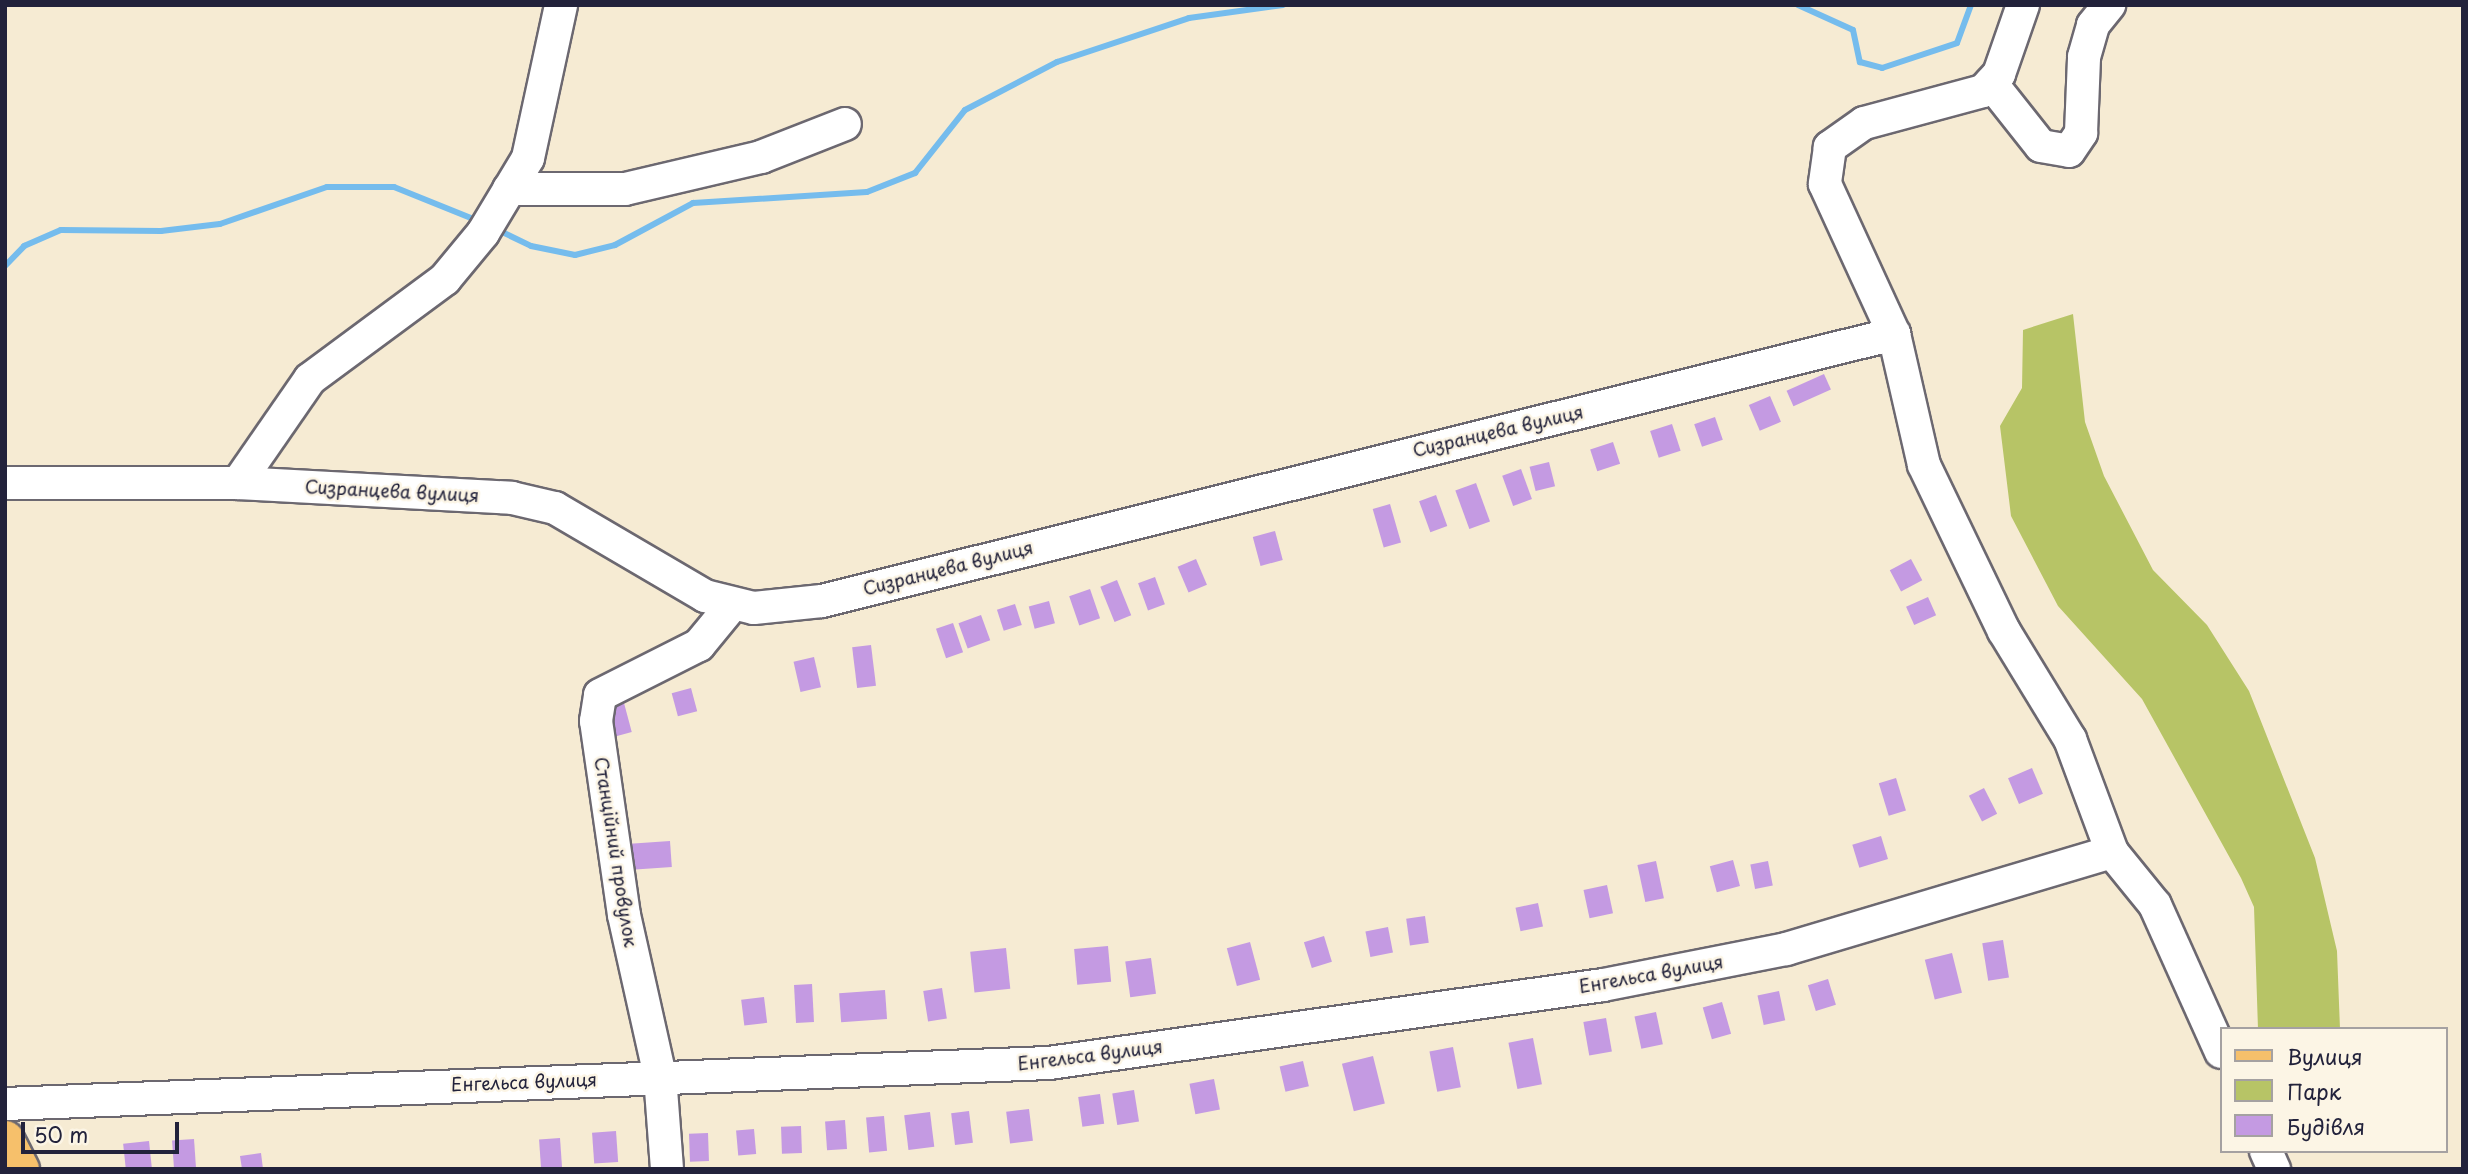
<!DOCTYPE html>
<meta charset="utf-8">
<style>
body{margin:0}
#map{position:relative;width:2468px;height:1174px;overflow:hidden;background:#f6ebd3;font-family:"Playpen Sans",sans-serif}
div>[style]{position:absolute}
.green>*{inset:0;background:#b7c466}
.stream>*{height:6px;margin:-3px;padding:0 3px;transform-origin:3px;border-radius:3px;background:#75bced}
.building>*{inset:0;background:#c49ae2;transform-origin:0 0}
.roads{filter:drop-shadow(2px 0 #6c6870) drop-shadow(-2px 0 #6c6870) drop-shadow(0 2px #6c6870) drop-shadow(0 -2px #6c6870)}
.minor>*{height:32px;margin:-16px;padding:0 16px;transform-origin:16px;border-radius:16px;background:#fff}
.major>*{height:38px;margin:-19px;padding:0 19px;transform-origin:19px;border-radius:19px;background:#f6c06b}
span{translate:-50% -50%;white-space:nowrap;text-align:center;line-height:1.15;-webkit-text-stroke:5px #fcf5e5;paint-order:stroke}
.street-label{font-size:18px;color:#22223b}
.frame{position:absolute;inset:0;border:7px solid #22223b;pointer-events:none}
.legend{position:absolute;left:2220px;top:1027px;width:228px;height:126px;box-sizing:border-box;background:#fcf5e5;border:2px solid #a5a1a1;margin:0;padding:9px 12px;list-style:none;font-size:21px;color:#22223b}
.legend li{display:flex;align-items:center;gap:14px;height:35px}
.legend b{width:35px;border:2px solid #a5a1a1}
.scale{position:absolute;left:21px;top:1122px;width:158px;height:32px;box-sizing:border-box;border:4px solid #22223b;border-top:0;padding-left:9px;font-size:21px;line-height:24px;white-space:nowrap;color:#22223b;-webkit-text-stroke:5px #fcf5e5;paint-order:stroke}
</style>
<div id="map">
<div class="green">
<div style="clip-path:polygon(2073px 314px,2085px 422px,2104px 476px,2153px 570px,2207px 625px,2249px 691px,2315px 858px,2337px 951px,2340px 1029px,2258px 1029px,2254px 907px,2241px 878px,2142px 699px,2058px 606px,2011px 516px,2000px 426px,2022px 388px,2023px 330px)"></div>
</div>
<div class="stream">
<div style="left:1798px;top:5px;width:60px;rotate:24.4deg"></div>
<div style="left:1853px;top:30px;width:33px;rotate:78deg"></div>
<div style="left:1860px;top:62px;width:23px;rotate:15deg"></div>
<div style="left:1882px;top:68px;width:79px;rotate:-18.4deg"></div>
<div style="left:1957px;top:43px;width:40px;rotate:-69.8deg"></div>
<div style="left:494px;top:228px;width:41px;rotate:25.9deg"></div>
<div style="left:531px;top:246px;width:45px;rotate:11.6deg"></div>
<div style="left:575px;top:255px;width:41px;rotate:-14deg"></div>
<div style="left:615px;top:245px;width:89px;rotate:-28.3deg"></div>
<div style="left:693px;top:203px;width:174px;rotate:-3.6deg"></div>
<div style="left:867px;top:192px;width:52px;rotate:-21.6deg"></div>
<div style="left:915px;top:173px;width:80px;rotate:-51.6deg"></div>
<div style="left:965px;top:110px;width:104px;rotate:-27.6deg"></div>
<div style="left:1057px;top:62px;width:139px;rotate:-18.4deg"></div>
<div style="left:1189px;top:18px;width:95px;rotate:-7.9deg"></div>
<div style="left:5px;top:266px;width:28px;rotate:-46deg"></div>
<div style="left:24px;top:246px;width:40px;rotate:-23.4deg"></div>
<div style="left:61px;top:230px;width:100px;rotate:0.6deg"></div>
<div style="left:161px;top:231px;width:59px;rotate:-6.8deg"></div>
<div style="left:220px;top:224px;width:113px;rotate:-19.1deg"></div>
<div style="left:327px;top:187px;width:67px"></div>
<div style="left:394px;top:187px;width:91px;rotate:22deg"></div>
</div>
<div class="building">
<div style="left:1824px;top:374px;width:17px;height:41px;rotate:66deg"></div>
<div style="left:1770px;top:396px;width:28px;height:23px;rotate:67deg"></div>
<div style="left:1715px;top:417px;width:24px;height:22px;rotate:71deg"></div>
<div style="left:1672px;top:424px;width:28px;height:23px;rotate:72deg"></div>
<div style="left:1613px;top:442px;width:23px;height:24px;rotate:72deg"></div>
<div style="left:1549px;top:462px;width:25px;height:20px;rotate:76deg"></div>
<div style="left:1521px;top:469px;width:32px;height:20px;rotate:70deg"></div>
<div style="left:1476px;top:483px;width:41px;height:22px;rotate:70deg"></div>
<div style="left:1436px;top:495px;width:33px;height:18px;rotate:70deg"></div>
<div style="left:1390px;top:504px;width:40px;height:18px;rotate:74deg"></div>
<div style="left:1275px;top:531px;width:30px;height:23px;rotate:75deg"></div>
<div style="left:1196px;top:559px;width:28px;height:20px;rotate:67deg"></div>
<div style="left:1911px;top:559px;width:24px;height:24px;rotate:62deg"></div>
<div style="left:1155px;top:577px;width:29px;height:18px;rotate:70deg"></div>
<div style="left:1117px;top:580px;width:38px;height:18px;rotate:68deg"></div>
<div style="left:1090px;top:589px;width:31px;height:22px;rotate:71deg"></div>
<div style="left:1928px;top:597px;width:20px;height:24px;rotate:66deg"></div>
<div style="left:1049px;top:601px;width:23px;height:21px;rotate:75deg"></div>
<div style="left:1015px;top:604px;width:22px;height:19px;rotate:72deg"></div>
<div style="left:981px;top:615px;width:27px;height:24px;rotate:70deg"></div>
<div style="left:953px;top:623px;width:31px;height:18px;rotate:71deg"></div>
<div style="left:871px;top:645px;width:41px;height:19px;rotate:83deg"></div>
<div style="left:814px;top:657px;width:31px;height:21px;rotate:77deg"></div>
<div style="left:691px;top:688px;width:24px;height:20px;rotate:75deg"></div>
<div style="left:624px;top:703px;width:30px;height:19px;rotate:75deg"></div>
<div style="left:2032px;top:768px;width:28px;height:26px;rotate:67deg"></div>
<div style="left:1896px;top:778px;width:34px;height:18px;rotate:73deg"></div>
<div style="left:1984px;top:788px;width:29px;height:17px;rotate:63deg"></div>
<div style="left:1881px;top:836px;width:24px;height:30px;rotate:73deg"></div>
<div style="left:670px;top:841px;width:26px;height:40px;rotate:86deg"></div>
<div style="left:1733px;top:860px;width:27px;height:24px;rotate:75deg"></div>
<div style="left:1656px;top:861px;width:38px;height:19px;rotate:78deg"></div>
<div style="left:1768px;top:861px;width:25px;height:18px;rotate:79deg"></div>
<div style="left:1607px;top:885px;width:29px;height:24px;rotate:78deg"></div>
<div style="left:1538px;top:903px;width:24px;height:23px;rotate:78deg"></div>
<div style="left:1425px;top:916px;width:27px;height:19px;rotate:82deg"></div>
<div style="left:1388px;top:927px;width:26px;height:23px;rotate:79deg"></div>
<div style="left:1324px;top:936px;width:27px;height:21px;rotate:73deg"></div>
<div style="left:2003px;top:940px;width:38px;height:21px;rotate:81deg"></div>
<div style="left:1250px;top:942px;width:39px;height:24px;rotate:75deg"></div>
<div style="left:1108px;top:946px;width:36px;height:34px;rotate:85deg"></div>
<div style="left:1006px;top:948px;width:41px;height:36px;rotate:84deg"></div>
<div style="left:1952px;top:953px;width:41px;height:28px;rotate:76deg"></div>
<div style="left:1151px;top:958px;width:36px;height:26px;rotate:82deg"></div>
<div style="left:1828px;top:979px;width:27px;height:21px;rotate:73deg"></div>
<div style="left:812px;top:984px;width:38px;height:18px;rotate:87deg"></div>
<div style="left:942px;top:988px;width:31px;height:19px;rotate:81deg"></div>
<div style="left:885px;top:990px;width:29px;height:46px;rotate:86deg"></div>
<div style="left:1779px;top:991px;width:30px;height:22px;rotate:78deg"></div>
<div style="left:764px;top:997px;width:26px;height:23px;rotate:83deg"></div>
<div style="left:1722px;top:1002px;width:33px;height:20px;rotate:74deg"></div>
<div style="left:1656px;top:1012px;width:33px;height:22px;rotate:78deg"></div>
<div style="left:1606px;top:1018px;width:34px;height:23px;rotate:80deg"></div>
<div style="left:1533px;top:1038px;width:47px;height:25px;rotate:79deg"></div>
<div style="left:1453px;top:1047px;width:41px;height:24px;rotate:79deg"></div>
<div style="left:1373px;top:1056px;width:49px;height:32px;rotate:76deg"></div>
<div style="left:1303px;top:1061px;width:26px;height:24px;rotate:77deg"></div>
<div style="left:1214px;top:1079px;width:31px;height:25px;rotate:79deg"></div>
<div style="left:1134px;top:1090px;width:32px;height:22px;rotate:81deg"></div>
<div style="left:1100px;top:1094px;width:30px;height:22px;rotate:82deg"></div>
<div style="left:1029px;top:1109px;width:32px;height:23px;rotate:83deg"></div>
<div style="left:969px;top:1111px;width:32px;height:18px;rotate:83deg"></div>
<div style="left:930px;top:1112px;width:35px;height:26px;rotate:83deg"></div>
<div style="left:884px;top:1116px;width:35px;height:18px;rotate:85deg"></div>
<div style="left:845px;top:1120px;width:29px;height:20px;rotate:86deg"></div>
<div style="left:801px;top:1126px;width:27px;height:20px;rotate:88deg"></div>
<div style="left:754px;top:1129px;width:25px;height:18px;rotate:85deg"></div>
<div style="left:616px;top:1131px;width:31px;height:24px;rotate:86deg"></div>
<div style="left:708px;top:1133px;width:28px;height:19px;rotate:88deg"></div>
<div style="left:560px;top:1138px;width:31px;height:21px;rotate:86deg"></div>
<div style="left:194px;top:1139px;width:30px;height:22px;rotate:86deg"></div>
<div style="left:149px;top:1141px;width:28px;height:26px;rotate:84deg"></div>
<div style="clip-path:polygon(261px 1153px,263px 1169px,242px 1169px,240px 1156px)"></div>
</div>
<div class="roads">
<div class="minor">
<div style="left:2023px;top:5px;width:73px;rotate:109.2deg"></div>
<div style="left:1999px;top:74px;width:23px;rotate:133deg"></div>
<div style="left:1983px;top:91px;width:123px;rotate:164.9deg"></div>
<div style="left:1864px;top:123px;width:42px;rotate:144.8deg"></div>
<div style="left:1830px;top:147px;width:37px;rotate:98deg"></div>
<div style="left:1825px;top:184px;width:165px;rotate:65.3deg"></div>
<div style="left:1894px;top:334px;width:134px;rotate:77.1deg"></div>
<div style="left:1924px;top:465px;width:184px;rotate:64.3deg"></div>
<div style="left:2004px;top:631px;width:127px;rotate:58.6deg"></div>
<div style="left:2070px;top:739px;width:121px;rotate:69.6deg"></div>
<div style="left:2112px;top:852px;width:68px;rotate:50.9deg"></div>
<div style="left:2155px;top:905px;width:161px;rotate:65.8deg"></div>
<div style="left:1991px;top:83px;width:80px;rotate:51.6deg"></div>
<div style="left:2041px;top:146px;width:28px;rotate:10deg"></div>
<div style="left:2069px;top:151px;width:22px;rotate:-56deg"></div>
<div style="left:2081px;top:133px;width:76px;rotate:-87.7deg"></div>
<div style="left:2084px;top:57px;width:33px;rotate:-74deg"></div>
<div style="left:2093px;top:25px;width:26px;rotate:-51deg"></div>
<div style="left:509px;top:189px;width:116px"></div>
<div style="left:625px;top:189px;width:140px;rotate:-13.2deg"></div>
<div style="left:761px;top:157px;width:90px;rotate:-21.4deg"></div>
<div style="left:5px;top:483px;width:233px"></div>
<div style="left:238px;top:483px;width:274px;rotate:3.1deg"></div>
<div style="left:512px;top:498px;width:44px;rotate:13.1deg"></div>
<div style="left:555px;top:508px;width:174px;rotate:30.4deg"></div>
<div style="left:705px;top:596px;width:50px;rotate:13.8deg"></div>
<div style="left:754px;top:608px;width:68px;rotate:-5.9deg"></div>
<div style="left:822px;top:601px;width:1105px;rotate:-13.99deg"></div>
<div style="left:238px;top:483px;width:126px;rotate:-55.3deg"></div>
<div style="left:310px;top:379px;width:168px;rotate:-36.5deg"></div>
<div style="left:445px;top:279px;width:60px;rotate:-50.4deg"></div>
<div style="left:483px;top:233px;width:87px;rotate:-59deg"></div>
<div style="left:528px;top:158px;width:157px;rotate:-77.8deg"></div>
<div style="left:5px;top:1104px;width:1045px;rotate:-2.25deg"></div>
<div style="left:1049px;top:1063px;width:559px;rotate:-8.01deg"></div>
<div style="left:1603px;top:985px;width:187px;rotate:-11.1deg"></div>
<div style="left:1786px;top:949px;width:340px;rotate:-16.6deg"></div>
<div style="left:2266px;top:1151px;width:20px;rotate:66deg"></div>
<div style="left:667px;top:1169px;width:93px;rotate:-94.3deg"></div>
<div style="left:660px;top:1076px;width:165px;rotate:-102.6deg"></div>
<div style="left:624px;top:915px;width:196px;rotate:-98.2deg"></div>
<div style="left:596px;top:721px;width:26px;rotate:-81deg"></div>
<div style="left:600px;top:695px;width:111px;rotate:-26.8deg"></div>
<div style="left:699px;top:645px;width:52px;rotate:-50.5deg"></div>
</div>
<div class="major">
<div style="left:5px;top:1140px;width:33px;rotate:63deg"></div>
</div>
</div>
<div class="street-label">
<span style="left:1498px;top:431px;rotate:-13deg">Сизранцева вулиця</span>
<span style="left:392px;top:491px;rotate:3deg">Сизранцева вулиця</span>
<span style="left:948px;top:568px;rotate:-14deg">Сизранцева вулиця</span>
<span style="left:616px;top:852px;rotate:81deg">Станційний провулок</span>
<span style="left:1651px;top:974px;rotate:-10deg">Енгельса вулиця</span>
<span style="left:1090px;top:1055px;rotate:-7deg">Енгельса вулиця</span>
<span style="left:524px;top:1082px;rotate:-2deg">Енгельса вулиця</span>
</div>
<div class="frame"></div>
<ul class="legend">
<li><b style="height:9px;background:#f6c06b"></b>Вулиця</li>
<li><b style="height:19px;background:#b7c466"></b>Парк</li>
<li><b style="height:19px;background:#c49ae2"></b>Будівля</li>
</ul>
<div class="scale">50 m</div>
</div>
